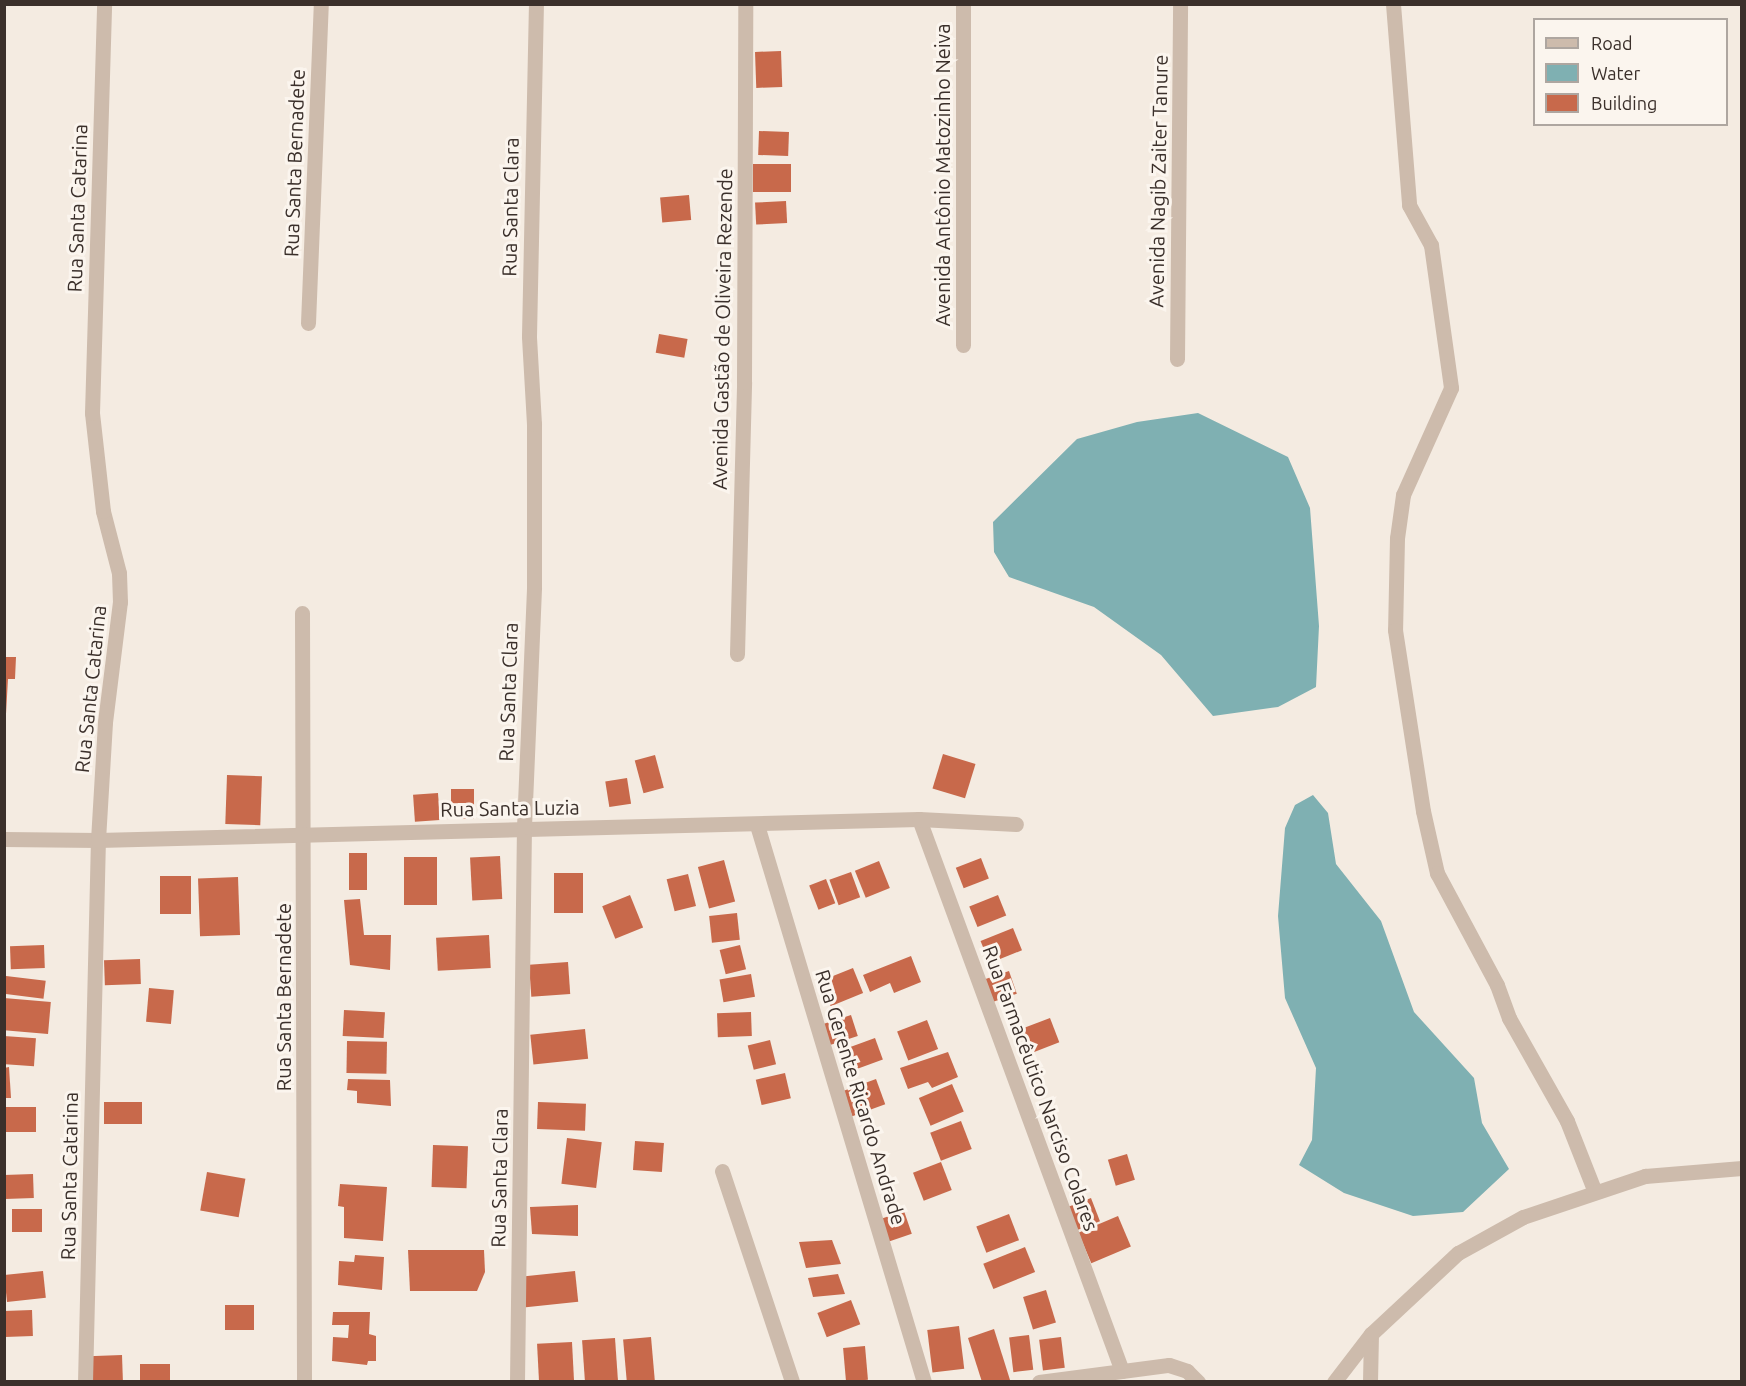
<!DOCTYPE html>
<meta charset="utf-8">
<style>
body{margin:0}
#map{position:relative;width:1746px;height:1386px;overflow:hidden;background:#f4ebe1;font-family:Ubuntu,sans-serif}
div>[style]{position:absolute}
.water>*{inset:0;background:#7fb0b2}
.building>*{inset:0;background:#c8694b;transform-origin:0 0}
.minor>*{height:15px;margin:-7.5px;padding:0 7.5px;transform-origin:7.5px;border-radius:7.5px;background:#cdbbac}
.tertiary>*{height:15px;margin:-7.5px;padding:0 7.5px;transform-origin:7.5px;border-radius:7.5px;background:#cdbbac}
span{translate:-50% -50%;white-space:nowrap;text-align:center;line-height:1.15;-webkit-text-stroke:6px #fbf5ee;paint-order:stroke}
.street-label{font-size:20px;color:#3b302b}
.frame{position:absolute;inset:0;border:6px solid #3b302b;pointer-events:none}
.legend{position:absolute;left:1533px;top:18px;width:195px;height:108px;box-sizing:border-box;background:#fbf5ee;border:2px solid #aea6a0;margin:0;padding:8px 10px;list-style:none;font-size:18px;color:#3b302b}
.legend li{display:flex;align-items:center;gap:12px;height:30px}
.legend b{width:30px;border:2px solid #aea6a0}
</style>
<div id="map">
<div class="water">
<div style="clip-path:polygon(1198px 413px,1288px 457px,1310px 508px,1319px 626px,1316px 687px,1278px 707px,1213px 716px,1161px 655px,1094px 607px,1009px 577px,994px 552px,993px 522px,1077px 439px,1137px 422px)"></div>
<div style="clip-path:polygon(1313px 795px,1328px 813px,1336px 864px,1381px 921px,1414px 1012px,1474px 1078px,1482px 1123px,1509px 1169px,1463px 1212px,1413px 1216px,1344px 1193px,1299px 1165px,1312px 1140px,1316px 1068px,1285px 998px,1278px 916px,1285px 828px,1295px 805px)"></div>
</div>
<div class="building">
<div style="left:781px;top:51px;width:36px;height:26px;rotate:88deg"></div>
<div style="left:759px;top:131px;width:30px;height:24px;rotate:2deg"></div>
<div style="left:753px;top:164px;width:38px;height:28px"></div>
<div style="left:689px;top:195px;width:25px;height:29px;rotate:85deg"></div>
<div style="left:786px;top:201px;width:22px;height:31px;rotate:87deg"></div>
<div style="left:659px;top:334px;width:29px;height:19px;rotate:10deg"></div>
<div style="clip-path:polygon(4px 657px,16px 657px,15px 679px,8px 679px,6px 714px)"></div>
<div style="left:943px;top:754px;width:34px;height:36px;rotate:17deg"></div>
<div style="left:655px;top:755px;width:34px;height:21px;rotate:75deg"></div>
<div style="left:227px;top:775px;width:35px;height:49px;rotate:2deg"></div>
<div style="left:627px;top:778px;width:26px;height:22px;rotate:81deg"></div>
<div style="left:451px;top:789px;width:23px;height:30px"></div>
<div style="left:438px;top:793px;width:27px;height:25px;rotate:86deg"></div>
<div style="left:349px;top:853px;width:18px;height:37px"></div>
<div style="left:500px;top:856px;width:43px;height:30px;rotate:87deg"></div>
<div style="left:437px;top:857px;width:48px;height:33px;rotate:90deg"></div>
<div style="left:981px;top:858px;width:22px;height:27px;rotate:69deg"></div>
<div style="left:724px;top:860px;width:43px;height:27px;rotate:75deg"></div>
<div style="left:879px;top:861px;width:29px;height:26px;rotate:68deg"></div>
<div style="left:851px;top:872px;width:27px;height:23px;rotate:70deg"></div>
<div style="left:554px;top:873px;width:29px;height:40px"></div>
<div style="left:688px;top:874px;width:33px;height:22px;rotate:76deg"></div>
<div style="left:160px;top:876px;width:31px;height:38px"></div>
<div style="left:238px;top:877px;width:58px;height:40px;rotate:88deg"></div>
<div style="left:826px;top:879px;width:26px;height:18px;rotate:69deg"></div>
<div style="left:630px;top:895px;width:35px;height:30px;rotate:68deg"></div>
<div style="left:998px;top:895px;width:22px;height:31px;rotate:68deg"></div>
<div style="clip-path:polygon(360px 899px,364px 935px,391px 935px,390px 970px,350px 965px,344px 900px)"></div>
<div style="left:737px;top:913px;width:27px;height:28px;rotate:84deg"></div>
<div style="left:1013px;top:928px;width:24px;height:35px;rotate:68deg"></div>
<div style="left:489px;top:935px;width:33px;height:53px;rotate:87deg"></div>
<div style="left:44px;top:945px;width:23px;height:34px;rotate:88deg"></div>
<div style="left:740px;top:945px;width:25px;height:21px;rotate:76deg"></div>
<div style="clip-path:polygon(911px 956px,921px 982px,894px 993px,890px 983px,870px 992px,863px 975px)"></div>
<div style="left:140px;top:959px;width:25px;height:36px;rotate:88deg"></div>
<div style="left:568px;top:962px;width:32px;height:39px;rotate:86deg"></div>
<div style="left:853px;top:968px;width:27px;height:35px;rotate:68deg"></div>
<div style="left:1009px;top:971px;width:24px;height:31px;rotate:71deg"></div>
<div style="left:751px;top:974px;width:23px;height:32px;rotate:80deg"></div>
<div style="left:6px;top:976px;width:40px;height:18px;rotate:7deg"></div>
<div style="left:149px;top:988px;width:25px;height:34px;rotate:5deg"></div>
<div style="left:4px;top:998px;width:47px;height:32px;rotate:5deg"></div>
<div style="left:344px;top:1010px;width:41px;height:26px;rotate:3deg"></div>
<div style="left:751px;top:1012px;width:24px;height:34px;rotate:88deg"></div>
<div style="left:851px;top:1015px;width:22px;height:30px;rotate:72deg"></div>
<div style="left:1050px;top:1018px;width:26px;height:31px;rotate:69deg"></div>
<div style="left:927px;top:1020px;width:31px;height:32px;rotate:69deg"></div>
<div style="left:585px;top:1029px;width:30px;height:55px;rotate:84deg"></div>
<div style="left:4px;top:1036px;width:32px;height:28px;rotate:4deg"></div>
<div style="left:875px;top:1038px;width:23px;height:35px;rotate:70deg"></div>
<div style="left:770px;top:1040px;width:25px;height:23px;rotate:76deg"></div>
<div style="left:347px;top:1041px;width:40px;height:32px;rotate:1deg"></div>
<div style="clip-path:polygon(948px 1052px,958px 1077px,932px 1088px,928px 1082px,908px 1089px,900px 1068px)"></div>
<div style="clip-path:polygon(9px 1067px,11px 1098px,4px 1098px,4px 1068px)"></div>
<div style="left:785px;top:1073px;width:26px;height:30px;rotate:77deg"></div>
<div style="clip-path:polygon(348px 1079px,390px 1080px,391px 1106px,357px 1103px,357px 1091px,347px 1090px)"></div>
<div style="left:876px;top:1079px;width:27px;height:35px;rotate:70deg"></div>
<div style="left:952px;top:1084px;width:30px;height:36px;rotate:67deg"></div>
<div style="left:104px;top:1102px;width:38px;height:22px"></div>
<div style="left:538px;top:1102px;width:48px;height:27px;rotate:2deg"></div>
<div style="left:36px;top:1107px;width:25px;height:32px;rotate:90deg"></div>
<div style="left:961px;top:1121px;width:30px;height:33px;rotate:69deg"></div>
<div style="left:567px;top:1138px;width:35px;height:46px;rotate:7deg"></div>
<div style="left:635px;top:1141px;width:29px;height:29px;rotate:4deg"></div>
<div style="left:433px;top:1145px;width:35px;height:42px;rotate:2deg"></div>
<div style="left:1127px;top:1154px;width:27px;height:20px;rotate:73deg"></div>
<div style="left:941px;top:1162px;width:30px;height:30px;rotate:69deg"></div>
<div style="left:207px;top:1172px;width:39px;height:39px;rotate:10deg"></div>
<div style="left:33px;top:1174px;width:24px;height:29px;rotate:88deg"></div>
<div style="clip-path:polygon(340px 1184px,387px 1187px,383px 1241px,344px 1238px,344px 1207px,338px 1206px)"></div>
<div style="left:1091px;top:1198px;width:25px;height:29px;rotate:69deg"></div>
<div style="clip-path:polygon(578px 1205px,578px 1236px,532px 1234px,530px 1207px)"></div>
<div style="left:42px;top:1209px;width:23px;height:30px;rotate:90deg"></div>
<div style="left:904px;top:1211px;width:24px;height:28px;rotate:71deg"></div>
<div style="left:1009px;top:1214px;width:28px;height:35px;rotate:69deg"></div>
<div style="left:1118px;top:1216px;width:33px;height:43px;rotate:67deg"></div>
<div style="clip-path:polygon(832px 1240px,841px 1264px,806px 1268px,799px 1242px)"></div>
<div style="left:1025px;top:1247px;width:27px;height:45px;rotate:68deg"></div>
<div style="clip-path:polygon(408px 1250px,484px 1250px,485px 1272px,477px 1291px,410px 1291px)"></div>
<div style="clip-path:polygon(355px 1255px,384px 1257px,382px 1290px,338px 1285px,339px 1261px,354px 1262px)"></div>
<div style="left:43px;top:1271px;width:27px;height:39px;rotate:84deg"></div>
<div style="left:575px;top:1271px;width:31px;height:55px;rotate:84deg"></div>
<div style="clip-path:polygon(838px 1274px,845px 1294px,813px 1297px,808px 1278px)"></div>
<div style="left:1046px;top:1290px;width:34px;height:24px;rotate:73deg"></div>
<div style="left:851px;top:1300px;width:26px;height:36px;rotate:69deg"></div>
<div style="left:225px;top:1305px;width:29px;height:25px"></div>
<div style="left:32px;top:1310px;width:26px;height:28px;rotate:88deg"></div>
<div style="clip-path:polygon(333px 1312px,370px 1312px,369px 1334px,376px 1336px,376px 1361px,368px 1361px,367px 1365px,332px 1361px,333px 1337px,348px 1338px,349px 1325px,332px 1325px)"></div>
<div style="left:959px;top:1326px;width:43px;height:32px;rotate:83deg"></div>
<div style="clip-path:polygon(994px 1329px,1010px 1380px,982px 1382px,968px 1338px)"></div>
<div style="left:1029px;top:1335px;width:35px;height:20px;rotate:83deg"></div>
<div style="left:651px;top:1337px;width:45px;height:28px;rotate:85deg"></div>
<div style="left:1061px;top:1337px;width:31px;height:22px;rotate:83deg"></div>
<div style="left:615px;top:1338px;width:44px;height:33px;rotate:86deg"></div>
<div style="left:572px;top:1342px;width:40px;height:35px;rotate:87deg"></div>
<div style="left:865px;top:1346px;width:34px;height:22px;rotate:85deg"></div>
<div style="left:122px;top:1355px;width:27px;height:34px;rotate:88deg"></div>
<div style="left:170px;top:1364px;width:18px;height:30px;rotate:90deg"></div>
</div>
<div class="minor">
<div style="left:963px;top:4px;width:341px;rotate:90deg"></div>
<div style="left:1393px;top:4px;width:202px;rotate:85.4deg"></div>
<div style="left:1409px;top:205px;width:46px;rotate:61.2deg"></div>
<div style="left:1431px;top:245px;width:144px;rotate:82deg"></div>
<div style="left:1451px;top:388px;width:117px;rotate:114.2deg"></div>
<div style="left:1403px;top:495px;width:43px;rotate:97.9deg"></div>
<div style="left:1397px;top:538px;width:92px;rotate:91.2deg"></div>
<div style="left:1395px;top:630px;width:183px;rotate:81.2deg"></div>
<div style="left:1423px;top:811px;width:64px;rotate:77.3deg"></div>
<div style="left:1437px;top:873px;width:127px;rotate:61.8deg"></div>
<div style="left:1497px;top:985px;width:35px;rotate:70deg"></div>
<div style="left:1509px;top:1018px;width:118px;rotate:60.6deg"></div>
<div style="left:1567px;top:1121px;width:76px;rotate:68.5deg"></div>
<div style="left:308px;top:323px;width:319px;rotate:-87.7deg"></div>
<div style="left:1177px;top:359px;width:355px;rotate:-89.5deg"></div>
<div style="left:302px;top:613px;width:769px;rotate:89.85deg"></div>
<div style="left:737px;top:654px;width:272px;rotate:-88.5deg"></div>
<div style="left:744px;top:382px;width:378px;rotate:-89.8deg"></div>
<div style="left:919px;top:819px;width:588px;rotate:69.81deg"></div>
<div style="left:757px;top:825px;width:581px;rotate:73.31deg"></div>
<div style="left:4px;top:839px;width:94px;rotate:0.6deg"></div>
<div style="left:98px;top:840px;width:821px;rotate:-1.47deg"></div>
<div style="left:919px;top:819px;width:97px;rotate:3deg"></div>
<div style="left:722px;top:1171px;width:222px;rotate:71.6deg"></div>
<div style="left:85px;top:1382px;width:542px;rotate:-88.63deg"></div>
<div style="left:98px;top:840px;width:118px;rotate:-86.6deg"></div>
<div style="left:105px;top:722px;width:121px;rotate:-82.9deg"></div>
<div style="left:120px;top:602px;width:29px;rotate:-92deg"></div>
<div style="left:119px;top:573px;width:64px;rotate:-104.5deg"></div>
<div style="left:103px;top:511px;width:99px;rotate:-96.4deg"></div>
<div style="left:92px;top:413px;width:409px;rotate:-88.3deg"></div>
<div style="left:517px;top:1382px;width:555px;rotate:-89.28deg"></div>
<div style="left:524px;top:827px;width:240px;rotate:-87.6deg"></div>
<div style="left:534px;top:587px;width:163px;rotate:-90deg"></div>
<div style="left:534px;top:424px;width:88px;rotate:-93.3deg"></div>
<div style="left:529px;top:336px;width:332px;rotate:-88.8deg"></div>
<div style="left:1039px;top:1382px;width:131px;rotate:-7.5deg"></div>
<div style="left:1169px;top:1365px;width:19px;rotate:18deg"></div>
<div style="left:1187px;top:1371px;width:16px;rotate:45deg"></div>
<div style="left:1370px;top:1382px;width:48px;rotate:-88.8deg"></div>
</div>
<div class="tertiary">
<div style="left:1334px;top:1382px;width:61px;rotate:-52.4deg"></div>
<div style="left:1371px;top:1334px;width:119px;rotate:-43deg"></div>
<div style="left:1458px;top:1253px;width:74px;rotate:-29deg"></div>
<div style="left:1523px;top:1217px;width:129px;rotate:-18.6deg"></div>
<div style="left:1645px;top:1176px;width:97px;rotate:-4.7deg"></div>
</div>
<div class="street-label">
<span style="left:294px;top:163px;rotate:-88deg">Rua Santa Bernadete</span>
<span style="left:942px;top:175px;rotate:-90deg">Avenida Antônio Matozinho Neiva</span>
<span style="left:1158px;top:181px;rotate:-89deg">Avenida Nagib Zaiter Tanure</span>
<span style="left:510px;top:207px;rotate:-89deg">Rua Santa Clara</span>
<span style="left:77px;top:208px;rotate:-88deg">Rua Santa Catarina</span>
<span style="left:722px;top:329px;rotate:-89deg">Avenida Gastão de Oliveira Rezende</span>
<span style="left:90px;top:689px;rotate:-84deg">Rua Santa Catarina</span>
<span style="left:508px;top:692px;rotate:-88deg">Rua Santa Clara</span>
<span style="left:510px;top:808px;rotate:-1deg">Rua Santa Luzia</span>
<span style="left:283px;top:997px;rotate:-90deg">Rua Santa Bernadete</span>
<span style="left:1041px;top:1088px;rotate:70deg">Rua Farmacêutico Narciso Colares</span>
<span style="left:861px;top:1097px;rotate:73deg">Rua Gerente Ricardo Andrade</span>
<span style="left:69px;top:1176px;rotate:-89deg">Rua Santa Catarina</span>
<span style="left:499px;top:1178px;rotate:-89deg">Rua Santa Clara</span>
</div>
<div class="frame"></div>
<ul class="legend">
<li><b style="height:8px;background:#cdbbac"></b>Road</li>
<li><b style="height:16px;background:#7fb0b2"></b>Water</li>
<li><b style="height:16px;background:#c8694b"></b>Building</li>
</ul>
</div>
